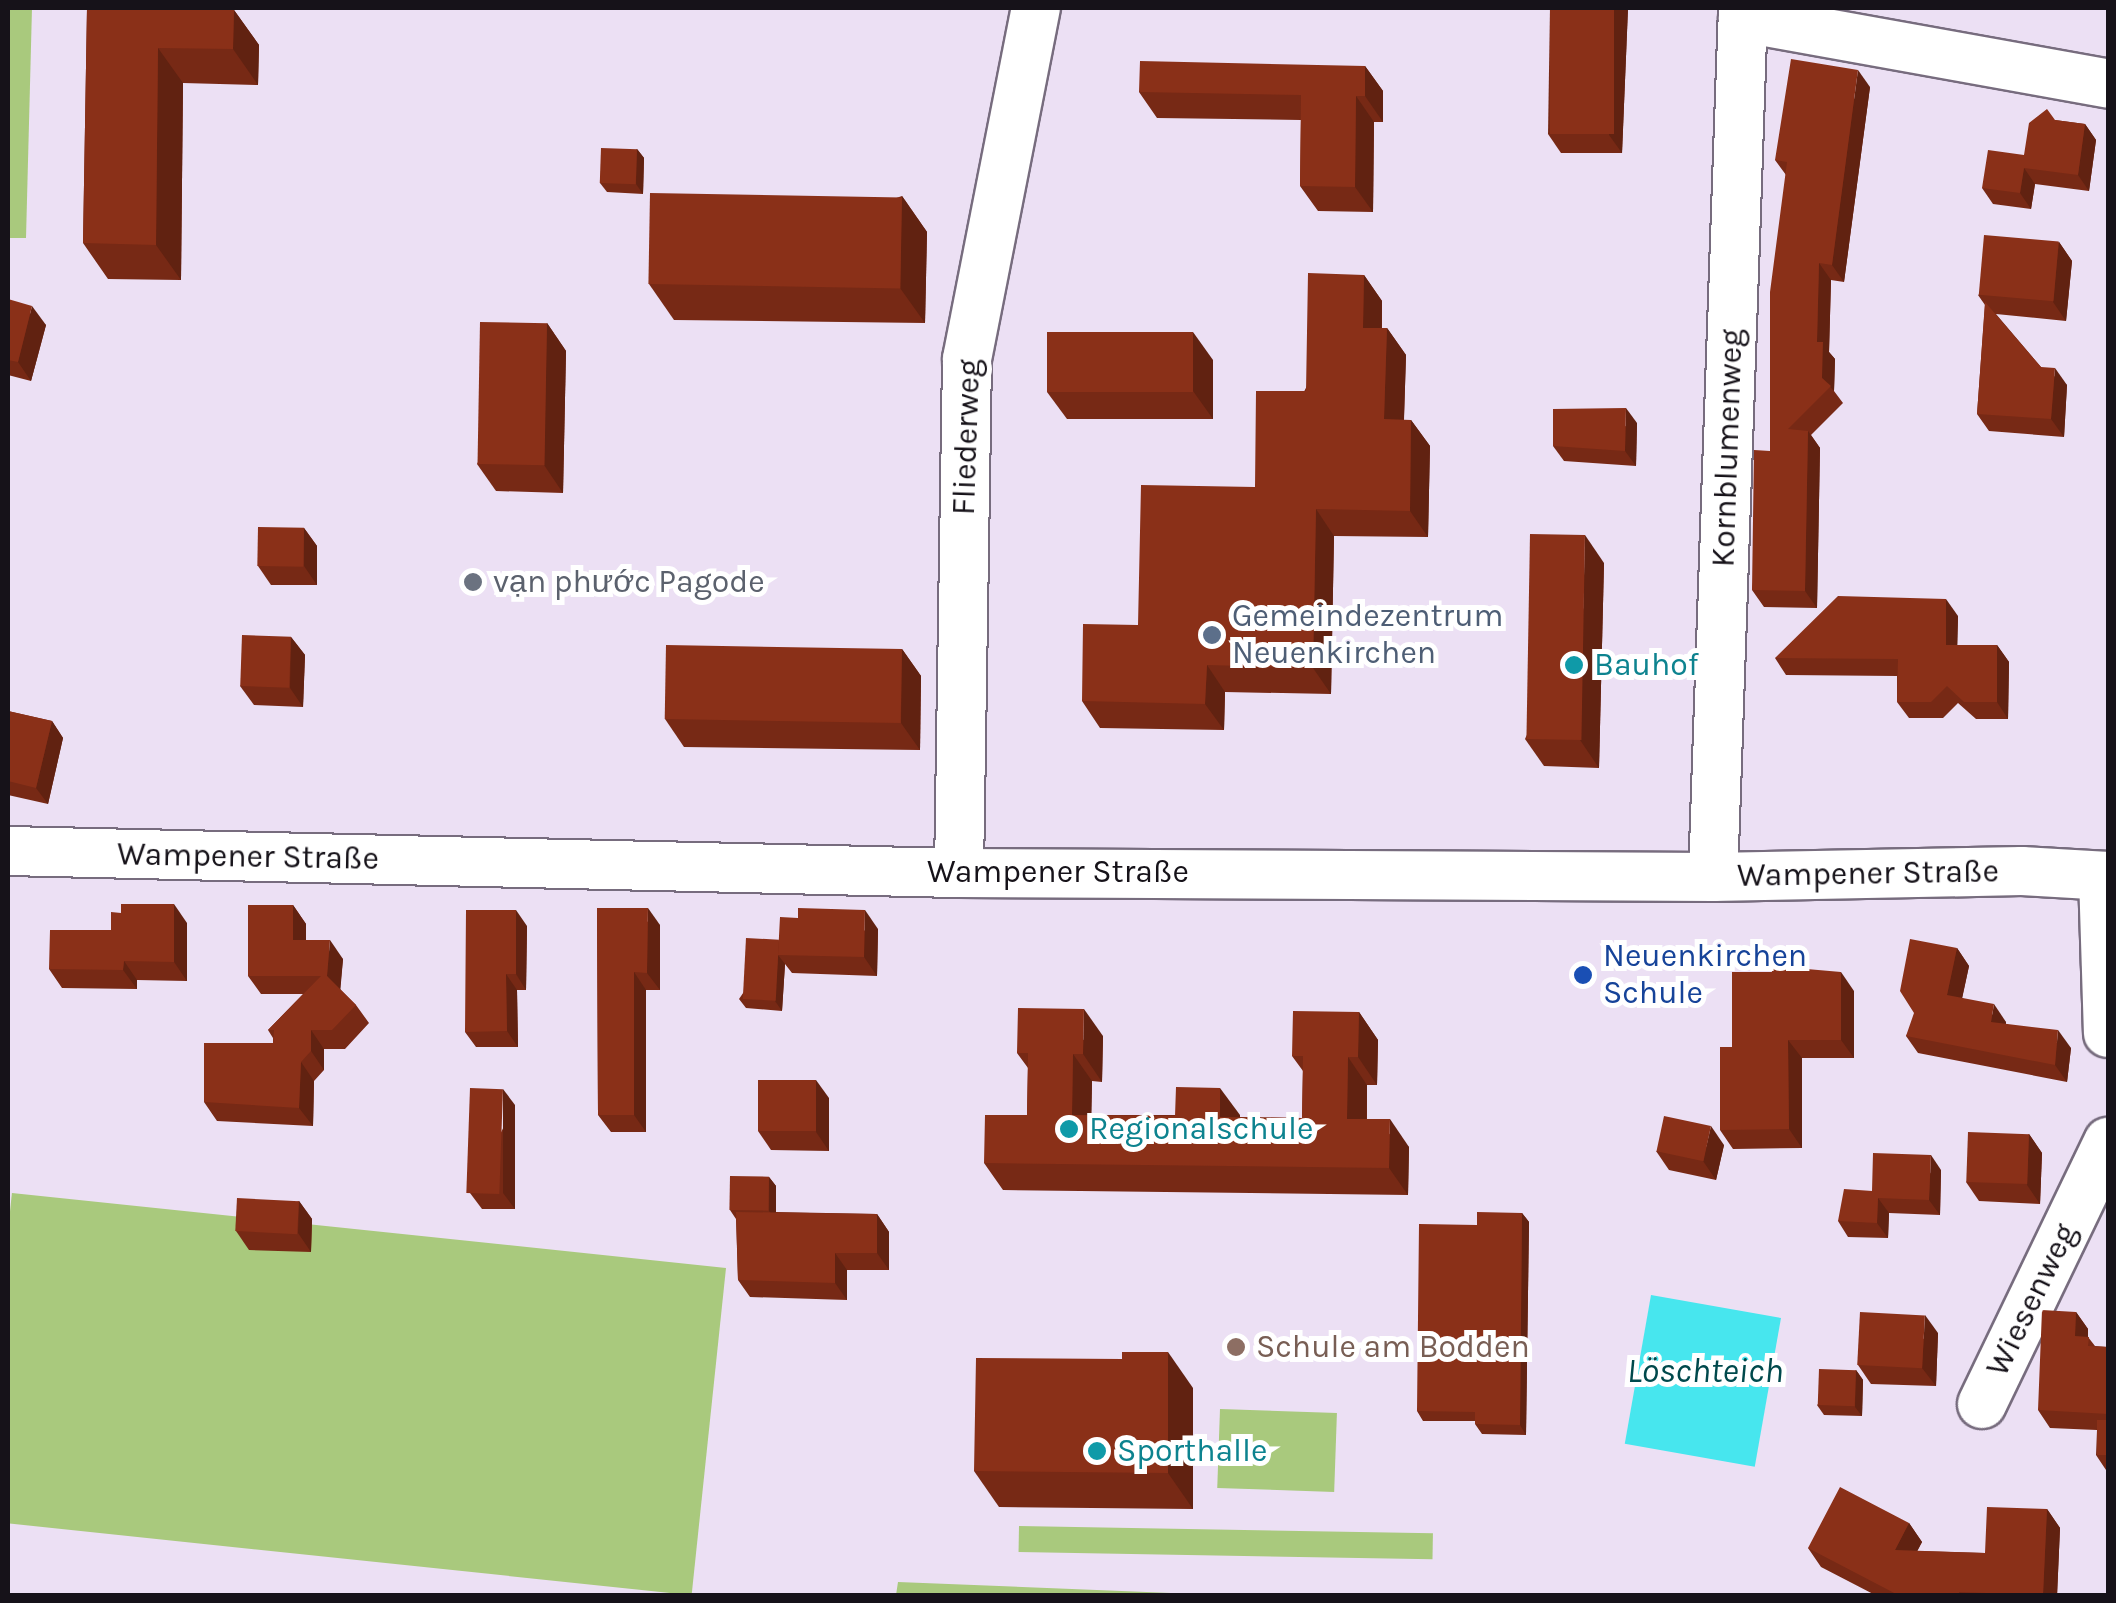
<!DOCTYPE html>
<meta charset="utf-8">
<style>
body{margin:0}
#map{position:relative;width:2116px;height:1603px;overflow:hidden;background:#ece0f4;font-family:Karla,sans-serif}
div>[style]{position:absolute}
.green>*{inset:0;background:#a9c97d;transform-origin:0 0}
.water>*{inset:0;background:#47e6ee;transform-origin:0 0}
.roads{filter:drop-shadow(2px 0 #776c7e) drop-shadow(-2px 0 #776c7e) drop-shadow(0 2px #776c7e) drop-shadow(0 -2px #776c7e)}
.street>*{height:48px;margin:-24px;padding:0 24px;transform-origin:24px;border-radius:24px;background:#fff}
.wall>*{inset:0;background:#772915}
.shaded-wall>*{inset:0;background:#612211}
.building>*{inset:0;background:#8a3018;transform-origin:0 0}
.dots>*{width:28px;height:28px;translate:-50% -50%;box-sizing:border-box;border:5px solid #fff;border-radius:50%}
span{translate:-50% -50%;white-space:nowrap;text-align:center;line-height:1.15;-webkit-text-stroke:10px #fff;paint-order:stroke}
.street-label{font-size:32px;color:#161219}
.worship-label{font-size:32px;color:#5b616d}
.left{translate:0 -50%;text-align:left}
.service-label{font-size:32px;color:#4e5e75}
.culture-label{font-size:32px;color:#0d838f}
.transit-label{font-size:32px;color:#164399}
.education-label{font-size:32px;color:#785e54}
.water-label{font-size:35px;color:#00494c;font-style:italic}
.frame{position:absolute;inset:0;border:10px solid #161219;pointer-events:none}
</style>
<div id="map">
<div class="green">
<div style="clip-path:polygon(8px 8px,32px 8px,26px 238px,8px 238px)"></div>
<div style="left:726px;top:1268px;width:329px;height:718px;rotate:96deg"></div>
<div style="left:1220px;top:1409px;width:117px;height:79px;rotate:2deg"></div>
<div style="left:1019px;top:1526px;width:414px;height:26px;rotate:1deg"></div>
<div style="clip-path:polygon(898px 1582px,1196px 1594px,1234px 1595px,896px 1595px)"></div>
</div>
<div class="water">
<div style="left:1651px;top:1295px;width:132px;height:151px;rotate:10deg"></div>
</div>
<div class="roads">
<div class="street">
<div style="left:1743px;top:18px;width:371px;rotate:10.2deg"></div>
<div style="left:8px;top:851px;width:951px;rotate:1.33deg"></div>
<div style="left:959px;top:873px;width:754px;rotate:0.3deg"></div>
<div style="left:1713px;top:877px;width:309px;rotate:-1.1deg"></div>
<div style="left:2022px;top:871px;width:86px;rotate:3.3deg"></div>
<div style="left:959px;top:873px;width:514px;rotate:-89.11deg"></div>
<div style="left:967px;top:359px;width:358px;rotate:-78.9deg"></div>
<div style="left:2103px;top:876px;width:157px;rotate:88.2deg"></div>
<div style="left:1713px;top:877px;width:870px;rotate:-88.02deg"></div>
<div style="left:1982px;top:1404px;width:291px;rotate:-64.3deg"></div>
</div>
</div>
<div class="wall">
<div style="clip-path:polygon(87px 8px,184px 8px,234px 10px,259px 45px,258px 85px,183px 83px,181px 280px,108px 279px,83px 243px)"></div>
<div style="clip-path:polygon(1550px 8px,1628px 8px,1622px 153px,1561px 153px,1548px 134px)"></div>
<div style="clip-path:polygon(1365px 66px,1383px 91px,1383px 122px,1374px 122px,1373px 212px,1318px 211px,1300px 186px,1301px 120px,1157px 118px,1139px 92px)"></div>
<div style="clip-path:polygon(1870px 87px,1844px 282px,1831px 280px,1829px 352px,1835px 359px,1834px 391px,1843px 403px,1811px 435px,1820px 448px,1817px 608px,1764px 607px,1752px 590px,1770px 451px,1786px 175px,1775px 160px)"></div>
<div style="clip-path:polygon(2055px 120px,2085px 124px,2096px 140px,2089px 191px,2035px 184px,2031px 209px,1993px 204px,1982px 188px,2024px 155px)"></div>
<div style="clip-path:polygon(637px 149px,644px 158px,643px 194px,607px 192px,600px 183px)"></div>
<div style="clip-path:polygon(902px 196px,927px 232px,925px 323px,674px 320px,649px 284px)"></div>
<div style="clip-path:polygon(2059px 242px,2072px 261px,2066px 321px,1996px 314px,2041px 367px,2067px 385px,2064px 437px,1989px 431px,1977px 414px,1985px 305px,1978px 295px)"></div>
<div style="clip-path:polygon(1364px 275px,1382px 301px,1382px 328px,1387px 328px,1406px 355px,1404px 420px,1411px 420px,1430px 446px,1428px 537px,1334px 536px,1331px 694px,1225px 692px,1224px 730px,1100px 728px,1082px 701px,1138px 625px,1255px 487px)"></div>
<div style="clip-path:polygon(8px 299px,46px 325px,31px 381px,8px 375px)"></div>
<div style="clip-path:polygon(547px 323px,566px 351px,563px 493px,496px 491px,477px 464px)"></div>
<div style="clip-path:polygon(1213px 360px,1213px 419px,1067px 419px,1047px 392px)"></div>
<div style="clip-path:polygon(1637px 423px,1636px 466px,1564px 461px,1553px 446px)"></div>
<div style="clip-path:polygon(304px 528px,317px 546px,317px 585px,271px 585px,258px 566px)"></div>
<div style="clip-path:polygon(1604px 563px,1599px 768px,1544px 766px,1525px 739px)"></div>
<div style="clip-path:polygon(1958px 616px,1957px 645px,1997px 645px,2009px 662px,2008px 719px,1976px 719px,1958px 703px,1943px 718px,1909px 718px,1897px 702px,1897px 676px,1786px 675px,1775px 658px)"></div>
<div style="clip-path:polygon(291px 637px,305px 655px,303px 707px,254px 705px,240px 686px)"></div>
<div style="clip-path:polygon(902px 649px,921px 676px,920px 750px,684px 747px,665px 719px)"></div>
<div style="clip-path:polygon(8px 711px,52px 721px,63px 738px,48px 804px,8px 795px)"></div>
<div style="clip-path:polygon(293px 905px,306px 924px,306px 940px,343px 959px,340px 989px,356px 1005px,369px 1023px,345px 1049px,324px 1049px,324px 1070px,314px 1081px,313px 1126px,217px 1121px,204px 1102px,273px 1043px,273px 1038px,268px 1030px,303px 994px,261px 994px,248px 976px)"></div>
<div style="clip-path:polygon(597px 908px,660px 925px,660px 990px,646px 990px,646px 1132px,611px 1132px,598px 1115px)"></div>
<div style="clip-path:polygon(187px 923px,187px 981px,137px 980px,137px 989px,62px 988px,49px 969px,111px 930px)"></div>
<div style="clip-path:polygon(527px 926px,526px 990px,517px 990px,518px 1047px,476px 1047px,465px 1032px)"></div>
<div style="clip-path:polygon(878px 929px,877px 976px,792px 973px,785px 964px,782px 1011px,746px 1008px,739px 999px,779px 940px)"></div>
<div style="clip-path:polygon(1957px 948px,1969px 966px,1962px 998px,2006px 1022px,2006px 1024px,2071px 1048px,2067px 1082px,1918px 1053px,1906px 1036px)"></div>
<div style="clip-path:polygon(1854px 991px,1854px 1058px,1802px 1058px,1802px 1148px,1733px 1149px,1720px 1130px,1732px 1047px)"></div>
<div style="clip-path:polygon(1359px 1012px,1378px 1040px,1377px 1085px,1367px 1085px,1367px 1119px,1409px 1147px,1408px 1195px,1003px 1190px,984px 1163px,1027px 1115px,1028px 1068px,1017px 1053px,1103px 1036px,1102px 1082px,1092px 1081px,1091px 1115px,1240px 1115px,1240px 1117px,1302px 1118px,1303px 1071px,1292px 1056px)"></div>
<div style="clip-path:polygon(829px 1098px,829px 1151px,771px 1150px,758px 1131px)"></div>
<div style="clip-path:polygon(515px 1105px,515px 1209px,482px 1209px,470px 1193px)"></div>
<div style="clip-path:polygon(2029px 1134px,2042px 1153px,2040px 1204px,1979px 1201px,1966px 1182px)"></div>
<div style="clip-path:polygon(1724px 1145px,1716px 1180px,1669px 1170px,1656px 1151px)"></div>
<div style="clip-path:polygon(1941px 1170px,1940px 1215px,1889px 1213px,1888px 1238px,1848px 1237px,1838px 1221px,1872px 1191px)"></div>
<div style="clip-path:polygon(769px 1177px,776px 1186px,776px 1212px,877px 1214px,889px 1232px,889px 1270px,847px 1270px,847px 1300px,750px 1297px,738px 1280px,736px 1219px,730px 1210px)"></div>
<div style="clip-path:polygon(299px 1201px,312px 1219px,311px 1252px,249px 1250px,236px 1231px)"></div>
<div style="clip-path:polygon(1522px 1213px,1529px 1222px,1526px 1435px,1482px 1434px,1475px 1424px,1475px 1421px,1423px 1421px,1417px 1411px,1477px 1225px)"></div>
<div style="clip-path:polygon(2076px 1312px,2088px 1329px,2088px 1337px,2095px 1346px,2108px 1347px,2108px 1473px,2096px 1455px,2097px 1430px,2050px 1428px,2038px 1410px)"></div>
<div style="clip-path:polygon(1938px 1333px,1936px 1386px,1871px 1384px,1858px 1365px)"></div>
<div style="clip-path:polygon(1856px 1370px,1863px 1380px,1862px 1416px,1824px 1415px,1817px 1405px)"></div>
<div style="clip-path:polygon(1193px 1388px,1193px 1509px,999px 1507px,974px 1471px)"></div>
<div style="clip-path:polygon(2047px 1509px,2060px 1528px,2057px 1596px,1877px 1596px,1821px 1567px,1808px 1548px,1909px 1523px,1922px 1542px,1917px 1551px,1985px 1553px)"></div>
</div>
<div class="shaded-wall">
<div style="clip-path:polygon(1614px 8px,1628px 8px,1622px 153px,1609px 135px)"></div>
<div style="clip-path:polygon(234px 10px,259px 45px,258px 85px,233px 49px)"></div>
<div style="clip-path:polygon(158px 48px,183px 83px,181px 280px,156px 245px)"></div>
<div style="clip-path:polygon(1365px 66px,1383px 91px,1383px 122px,1365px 96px)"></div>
<div style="clip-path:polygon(1858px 70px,1870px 87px,1844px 282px,1832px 265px)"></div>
<div style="clip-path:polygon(1356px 96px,1374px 122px,1373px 212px,1355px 187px)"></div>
<div style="clip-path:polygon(2085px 124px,2096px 140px,2089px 191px,2078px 175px)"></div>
<div style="clip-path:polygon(637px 149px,644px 158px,643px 194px,636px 184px)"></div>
<div style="clip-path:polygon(2024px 168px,2035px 184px,2031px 209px,2020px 193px)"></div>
<div style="clip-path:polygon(902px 196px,927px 232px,925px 323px,900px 288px)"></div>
<div style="clip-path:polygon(2059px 242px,2072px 261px,2066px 321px,2053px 302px)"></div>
<div style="clip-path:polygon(1819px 263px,1831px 280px,1829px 352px,1835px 359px,1834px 391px,1822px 378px,1817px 342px)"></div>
<div style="clip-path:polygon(1364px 275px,1382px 301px,1381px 354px,1363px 328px)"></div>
<div style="clip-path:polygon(32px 306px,46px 325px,31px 381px,18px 362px)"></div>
<div style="clip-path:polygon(547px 323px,566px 351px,563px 493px,544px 465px)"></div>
<div style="clip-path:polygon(1387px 328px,1406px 355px,1403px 446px,1384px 419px)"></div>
<div style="clip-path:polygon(1193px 332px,1213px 360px,1213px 419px,1193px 391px)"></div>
<div style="clip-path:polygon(2055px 368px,2067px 385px,2064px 437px,2051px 419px)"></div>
<div style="clip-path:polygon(1626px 408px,1637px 423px,1636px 466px,1625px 451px)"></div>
<div style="clip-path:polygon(1411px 420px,1430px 446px,1428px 537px,1410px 511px)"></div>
<div style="clip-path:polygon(1808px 431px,1820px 448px,1817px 608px,1805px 591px)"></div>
<div style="clip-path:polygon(1316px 509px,1334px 536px,1331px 694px,1313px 668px)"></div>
<div style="clip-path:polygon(304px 528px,317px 546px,317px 585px,304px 566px)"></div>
<div style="clip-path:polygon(1585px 535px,1604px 563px,1599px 768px,1580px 740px)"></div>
<div style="clip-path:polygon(1946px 599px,1958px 616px,1957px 662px,1946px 645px)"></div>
<div style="clip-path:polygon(291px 637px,305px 655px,303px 707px,290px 688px)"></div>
<div style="clip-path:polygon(1997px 645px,2009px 662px,2008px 719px,1997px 702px)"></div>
<div style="clip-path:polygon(902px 649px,921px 676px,920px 750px,901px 723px)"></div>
<div style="clip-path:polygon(1207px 665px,1225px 692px,1224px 730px,1205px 704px)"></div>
<div style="clip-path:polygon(52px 721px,63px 738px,48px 804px,36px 788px)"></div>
<div style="clip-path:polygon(174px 904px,187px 923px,187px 981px,174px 962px)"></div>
<div style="clip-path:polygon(293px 905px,306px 924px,306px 959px,293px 940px)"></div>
<div style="clip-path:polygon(648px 908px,660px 925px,660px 990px,647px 973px)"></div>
<div style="clip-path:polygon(516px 910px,527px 926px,526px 990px,516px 974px)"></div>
<div style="clip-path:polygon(865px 910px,878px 929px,877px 976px,864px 957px)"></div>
<div style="clip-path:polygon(330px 940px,343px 959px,340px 994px,327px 976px)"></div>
<div style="clip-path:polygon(779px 940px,778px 955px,785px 964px,782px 1011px,775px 1001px)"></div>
<div style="clip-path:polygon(1957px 948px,1969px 966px,1959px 1013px,1947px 995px)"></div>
<div style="clip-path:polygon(124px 961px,137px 980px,137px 989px,123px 970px)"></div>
<div style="clip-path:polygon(634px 972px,646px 990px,646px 1132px,634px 1115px)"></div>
<div style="clip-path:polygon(1841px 972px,1854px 991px,1854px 1058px,1841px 1040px)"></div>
<div style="clip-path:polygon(506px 974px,517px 990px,518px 1047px,507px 1031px)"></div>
<div style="clip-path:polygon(1994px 1004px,2006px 1022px,2003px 1039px,1991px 1022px)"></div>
<div style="clip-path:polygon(1084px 1009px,1103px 1036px,1102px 1082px,1083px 1054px)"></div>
<div style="clip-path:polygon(1359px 1012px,1378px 1040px,1377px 1085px,1358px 1057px)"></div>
<div style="clip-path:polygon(311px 1030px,324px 1049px,324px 1070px,311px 1051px)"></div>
<div style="clip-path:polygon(2058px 1030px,2071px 1048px,2067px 1082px,2055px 1065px)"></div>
<div style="clip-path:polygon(1788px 1040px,1802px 1058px,1802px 1148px,1789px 1129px)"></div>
<div style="clip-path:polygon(1073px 1054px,1092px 1081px,1091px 1143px,1072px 1115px)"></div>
<div style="clip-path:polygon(1348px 1057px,1367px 1085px,1366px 1146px,1347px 1119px)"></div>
<div style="clip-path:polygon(301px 1062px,314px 1081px,313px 1126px,299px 1108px)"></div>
<div style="clip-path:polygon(816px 1080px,829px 1098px,829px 1151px,816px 1132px)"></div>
<div style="clip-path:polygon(1220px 1088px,1240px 1115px,1239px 1145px,1220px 1117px)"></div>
<div style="clip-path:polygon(503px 1089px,515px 1105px,515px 1209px,503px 1193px)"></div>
<div style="clip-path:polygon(1390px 1119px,1409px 1147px,1408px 1195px,1389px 1168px)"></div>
<div style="clip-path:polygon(1711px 1126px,1724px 1145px,1716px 1180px,1703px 1161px)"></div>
<div style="clip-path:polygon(2029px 1134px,2042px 1153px,2040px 1204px,2027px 1185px)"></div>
<div style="clip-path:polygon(1931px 1155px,1941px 1170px,1940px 1215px,1929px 1200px)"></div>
<div style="clip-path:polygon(769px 1177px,776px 1186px,776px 1220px,769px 1211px)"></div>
<div style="clip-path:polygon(1878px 1198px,1889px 1213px,1888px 1238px,1877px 1223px)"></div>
<div style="clip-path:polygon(299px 1201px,312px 1219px,311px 1252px,298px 1233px)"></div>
<div style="clip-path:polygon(1522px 1213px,1529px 1222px,1526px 1435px,1520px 1425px)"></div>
<div style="clip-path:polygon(877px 1214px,889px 1232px,889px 1270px,877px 1253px)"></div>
<div style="clip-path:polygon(835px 1253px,847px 1270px,847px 1300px,835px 1283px)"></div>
<div style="clip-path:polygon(2076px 1312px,2088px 1329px,2088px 1354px,2075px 1336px)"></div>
<div style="clip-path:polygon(1925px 1315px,1938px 1333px,1936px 1386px,1922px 1368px)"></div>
<div style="clip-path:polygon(1168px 1352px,1193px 1388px,1193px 1509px,1168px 1473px)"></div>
<div style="clip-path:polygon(1856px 1370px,1863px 1380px,1862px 1416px,1855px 1407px)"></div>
<div style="clip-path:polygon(2047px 1509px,2060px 1528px,2057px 1596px,2043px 1595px)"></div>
<div style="clip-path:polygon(1909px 1523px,1922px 1542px,1908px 1569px,1895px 1550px)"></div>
</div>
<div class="building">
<div style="clip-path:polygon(87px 8px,234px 10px,233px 49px,158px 48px,156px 245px,83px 243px)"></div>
<div style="left:1550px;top:8px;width:64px;height:126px"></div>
<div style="clip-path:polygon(1791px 59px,1858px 70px,1832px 265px,1819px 263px,1817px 342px,1823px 342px,1822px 378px,1831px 386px,1788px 429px,1808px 431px,1805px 591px,1752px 590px,1754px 450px,1770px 451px,1770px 292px,1787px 162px,1775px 160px)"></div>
<div style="clip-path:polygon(1140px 61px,1365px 66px,1365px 96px,1356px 96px,1355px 187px,1300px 186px,1301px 95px,1139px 92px)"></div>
<div style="clip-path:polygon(2047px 109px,2055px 120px,2085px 124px,2078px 175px,2024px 168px,2020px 193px,1982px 188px,1988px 150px,2024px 155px,2029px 123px)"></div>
<div style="left:601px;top:148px;width:36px;height:35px;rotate:2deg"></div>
<div style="left:650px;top:193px;width:252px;height:91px;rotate:1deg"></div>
<div style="left:1984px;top:235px;width:75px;height:60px;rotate:5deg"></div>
<div style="clip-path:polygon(1308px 273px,1364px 275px,1363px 328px,1387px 328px,1384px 419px,1411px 420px,1410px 511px,1316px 509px,1313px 668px,1207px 665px,1205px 704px,1082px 701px,1083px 624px,1138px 625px,1141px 485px,1255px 487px,1256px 391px,1306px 391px)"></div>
<div style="clip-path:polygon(8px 299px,32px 306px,18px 362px,8px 360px)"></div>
<div style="clip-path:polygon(1985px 302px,2041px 367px,2055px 368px,2051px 419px,1977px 414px)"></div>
<div style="left:480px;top:322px;width:67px;height:142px;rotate:1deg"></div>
<div style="left:1047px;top:332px;width:146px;height:60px"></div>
<div style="clip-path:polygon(1626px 408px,1625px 451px,1553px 446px,1553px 409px)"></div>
<div style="left:258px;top:527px;width:46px;height:39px;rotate:1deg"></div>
<div style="left:1530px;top:534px;width:55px;height:205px;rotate:1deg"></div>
<div style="clip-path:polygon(1838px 596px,1946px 599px,1946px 645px,1997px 645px,1997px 702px,1964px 702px,1947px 686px,1931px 702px,1897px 702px,1898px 659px,1775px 658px)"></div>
<div style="left:242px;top:635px;width:49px;height:51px;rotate:2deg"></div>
<div style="left:666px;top:645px;width:236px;height:74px;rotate:1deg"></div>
<div style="clip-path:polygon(8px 711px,52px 721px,36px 788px,8px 781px)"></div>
<div style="clip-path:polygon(121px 904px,174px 904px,174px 962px,124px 961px,123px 970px,49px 969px,50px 930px,111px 930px,111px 912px,121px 913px)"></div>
<div style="clip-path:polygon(248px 905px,293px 905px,293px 940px,330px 940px,327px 976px,356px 1005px,332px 1030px,311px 1030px,311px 1051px,301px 1062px,299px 1108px,204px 1102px,204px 1043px,273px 1043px,274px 1030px,268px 1030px,321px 976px,248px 976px)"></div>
<div style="clip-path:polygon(597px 908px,648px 908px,647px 973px,634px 972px,634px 1115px,598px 1115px)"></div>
<div style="clip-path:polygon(798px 908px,865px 910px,864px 957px,778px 955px,780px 917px,798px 918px)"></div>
<div style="clip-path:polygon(466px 910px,516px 910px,516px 974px,506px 974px,507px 1031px,465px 1032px)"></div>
<div style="left:746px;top:938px;width:33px;height:61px;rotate:3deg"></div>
<div style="clip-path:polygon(1910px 939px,1957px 948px,1947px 995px,1994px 1004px,1991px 1022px,2058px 1030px,2055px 1065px,1906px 1036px,1914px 1013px,1900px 991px)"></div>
<div style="clip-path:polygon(1771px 966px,1841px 972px,1841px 1040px,1788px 1040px,1789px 1129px,1720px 1130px,1720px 1047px,1732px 1047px,1732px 972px,1772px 972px)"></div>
<div style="clip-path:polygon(1018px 1008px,1084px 1009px,1083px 1054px,1073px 1054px,1072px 1115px,1175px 1116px,1176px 1087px,1220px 1088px,1220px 1117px,1302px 1118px,1303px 1056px,1292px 1056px,1293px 1011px,1359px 1012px,1358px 1057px,1348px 1057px,1347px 1119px,1390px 1119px,1389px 1168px,984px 1163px,985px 1115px,1027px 1115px,1028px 1053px,1017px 1053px)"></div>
<div style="left:758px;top:1080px;width:58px;height:51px"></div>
<div style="left:470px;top:1088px;width:33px;height:105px;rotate:2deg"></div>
<div style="left:1664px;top:1116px;width:48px;height:36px;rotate:12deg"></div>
<div style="left:1968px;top:1132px;width:61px;height:50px;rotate:2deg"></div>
<div style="clip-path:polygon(1873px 1153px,1931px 1155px,1929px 1200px,1878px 1198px,1877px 1223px,1838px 1221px,1844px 1189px,1872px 1191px)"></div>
<div style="left:730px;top:1176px;width:39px;height:34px;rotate:1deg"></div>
<div style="left:237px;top:1198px;width:62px;height:33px;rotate:3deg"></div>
<div style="clip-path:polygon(736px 1212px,877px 1214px,877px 1253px,835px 1253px,835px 1283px,738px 1280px)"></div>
<div style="clip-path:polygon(1477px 1212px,1522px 1213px,1520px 1425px,1475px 1424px,1475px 1412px,1417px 1411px,1419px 1224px,1477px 1225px)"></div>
<div style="clip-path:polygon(2042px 1310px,2076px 1312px,2075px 1336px,2089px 1337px,2088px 1346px,2108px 1347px,2108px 1414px,2038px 1410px)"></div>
<div style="left:1860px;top:1312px;width:65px;height:53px;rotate:3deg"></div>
<div style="clip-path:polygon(1122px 1352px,1168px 1352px,1168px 1473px,974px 1471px,976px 1358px,1122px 1359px)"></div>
<div style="left:1819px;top:1369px;width:37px;height:36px;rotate:2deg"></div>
<div style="left:2097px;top:1420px;width:11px;height:35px"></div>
<div style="clip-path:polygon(1840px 1487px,1909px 1523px,1895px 1550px,1985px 1553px,1987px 1507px,2047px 1509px,2043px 1595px,1959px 1592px,1959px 1596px,1900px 1596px,1808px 1548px)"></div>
</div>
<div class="dots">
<div style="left:473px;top:582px;background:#6b7280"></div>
<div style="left:1212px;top:635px;background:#5c6f8a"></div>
<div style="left:1574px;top:665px;background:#0f9aa8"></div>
<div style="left:1583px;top:975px;background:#1a4fb4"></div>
<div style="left:1069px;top:1129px;background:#0f9aa8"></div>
<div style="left:1236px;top:1347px;background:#8d6e63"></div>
<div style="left:1097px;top:1451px;background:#0f9aa8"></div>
</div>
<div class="street-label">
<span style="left:967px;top:437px;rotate:-88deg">Fliederweg</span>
<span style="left:1728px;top:448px;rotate:-88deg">Kornblumenweg</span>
<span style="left:248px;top:857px;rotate:1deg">Wampener Straße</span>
<span style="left:1058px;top:872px">Wampener Straße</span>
<span style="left:1868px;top:874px;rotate:-1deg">Wampener Straße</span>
<span style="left:2032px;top:1300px;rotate:-64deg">Wiesenweg</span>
</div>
<div class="worship-label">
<span class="left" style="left:493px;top:582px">vạn phước Pagode</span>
</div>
<div class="service-label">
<span class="left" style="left:1232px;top:635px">Gemeindezentrum<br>Neuenkirchen</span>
</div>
<div class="culture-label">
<span class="left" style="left:1594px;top:665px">Bauhof</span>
<span class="left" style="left:1089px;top:1129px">Regionalschule</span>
<span class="left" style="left:1117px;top:1451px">Sporthalle</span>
</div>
<div class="transit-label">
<span class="left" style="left:1603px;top:975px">Neuenkirchen<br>Schule</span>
</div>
<div class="education-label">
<span class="left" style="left:1256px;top:1347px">Schule am Bodden</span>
</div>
<div class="water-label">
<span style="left:1705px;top:1371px">Löschteich</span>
</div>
<div class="frame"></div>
</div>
